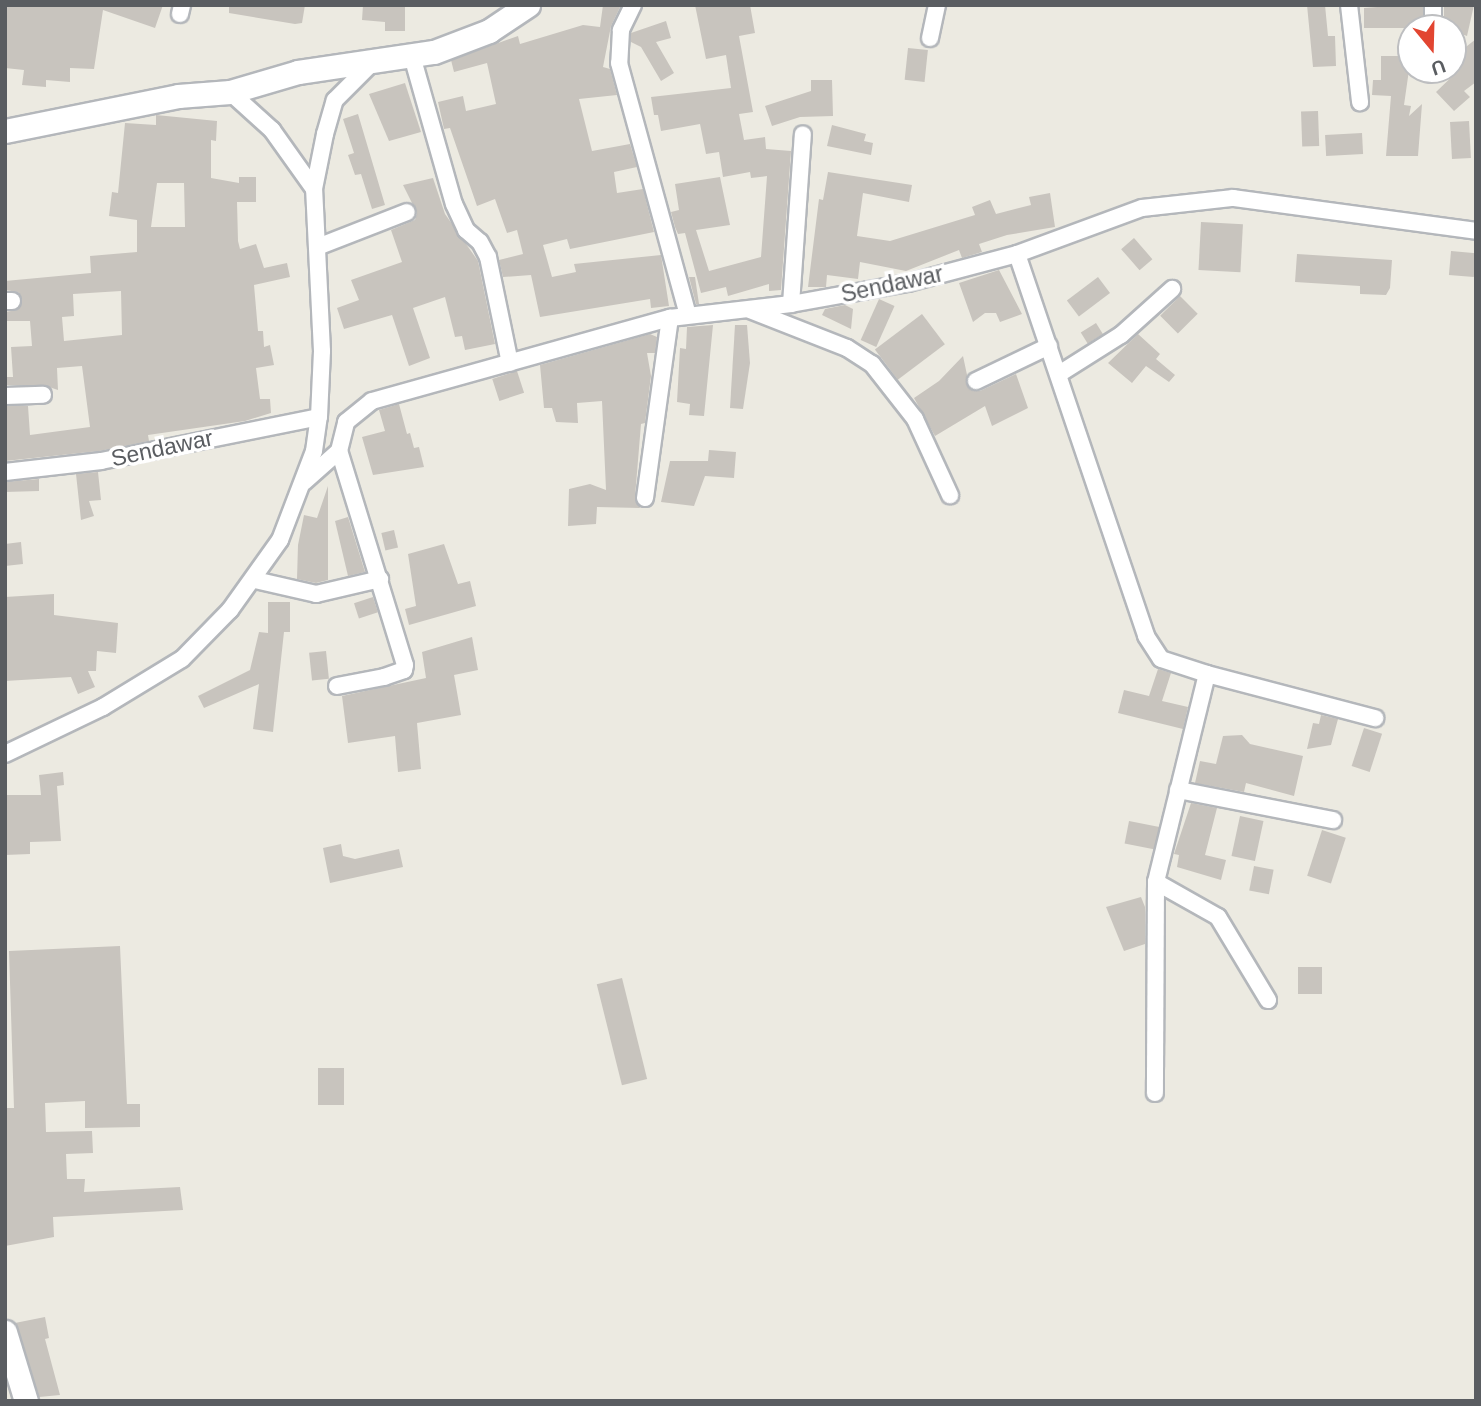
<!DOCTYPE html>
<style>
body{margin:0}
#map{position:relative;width:1481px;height:1406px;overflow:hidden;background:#eceae1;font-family:Arial,sans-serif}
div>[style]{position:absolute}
.building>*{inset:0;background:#c8c4be;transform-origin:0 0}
.roads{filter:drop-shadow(2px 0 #b4b7bb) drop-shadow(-2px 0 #b4b7bb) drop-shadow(0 2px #b4b7bb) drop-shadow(0 -2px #b4b7bb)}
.minor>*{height:16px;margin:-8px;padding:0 8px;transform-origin:8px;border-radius:8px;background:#fff}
.secondary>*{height:23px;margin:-11.5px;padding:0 11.5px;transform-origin:11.5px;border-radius:11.5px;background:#fff}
span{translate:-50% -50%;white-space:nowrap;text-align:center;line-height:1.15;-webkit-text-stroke:7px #fff;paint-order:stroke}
.street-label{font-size:23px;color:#5a5d61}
.frame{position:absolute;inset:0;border:7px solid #5a5d61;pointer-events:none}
.north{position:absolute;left:1397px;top:14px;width:70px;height:70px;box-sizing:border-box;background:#fff;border:2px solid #bdbec0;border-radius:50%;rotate:161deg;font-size:19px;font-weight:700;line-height:28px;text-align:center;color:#5a5d61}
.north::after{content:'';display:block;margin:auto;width:24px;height:32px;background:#e24531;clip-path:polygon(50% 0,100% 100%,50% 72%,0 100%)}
</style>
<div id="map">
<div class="building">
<div style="clip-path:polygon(5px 5px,163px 5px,155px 28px,103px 10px,94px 69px,70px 68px,70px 82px,46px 80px,46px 87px,22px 85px,24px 70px,5px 68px)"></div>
<div style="clip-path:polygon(229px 5px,305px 5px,302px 23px,295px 24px,229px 13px)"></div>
<div style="clip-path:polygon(363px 5px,405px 5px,405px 31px,385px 31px,385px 22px,362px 20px)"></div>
<div style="clip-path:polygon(603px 5px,621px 5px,611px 26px,603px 67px,610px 69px,617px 95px,579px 99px,592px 151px,630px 144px,637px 167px,614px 172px,617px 193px,643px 189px,654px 232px,570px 249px,567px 239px,543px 245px,552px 277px,576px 272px,574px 264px,661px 255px,669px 306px,651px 308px,650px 299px,540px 317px,531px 275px,503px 277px,499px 260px,523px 254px,517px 230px,507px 233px,495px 199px,477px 206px,450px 128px,444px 129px,438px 102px,463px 96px,466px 111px,496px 104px,487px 63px,454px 72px,451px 60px,518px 36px,520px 44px,583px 25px,600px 27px)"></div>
<div style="clip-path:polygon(695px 5px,750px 5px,755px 33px,739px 36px,753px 112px,739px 114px,744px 140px,765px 137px,766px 149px,791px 151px,781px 290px,769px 291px,769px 284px,728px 296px,726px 287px,701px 293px,685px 233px,678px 234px,675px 227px,671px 212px,679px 210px,675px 184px,720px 177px,730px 225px,696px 230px,709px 271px,761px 257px,767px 176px,751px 178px,750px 172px,723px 177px,719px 152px,706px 154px,700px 124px,661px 131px,658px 115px,654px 115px,651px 97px,731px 88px,726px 55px,706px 59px)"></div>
<div style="clip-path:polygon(1307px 5px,1325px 5px,1328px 36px,1335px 36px,1336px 66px,1313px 67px)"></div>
<div style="clip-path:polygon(1404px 5px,1423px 5px,1423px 28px,1364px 28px,1364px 8px)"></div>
<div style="clip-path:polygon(1444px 5px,1474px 5px,1467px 36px,1444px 28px)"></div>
<div style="clip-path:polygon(666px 21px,671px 38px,656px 42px,674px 73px,661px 81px,641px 47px,631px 42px,631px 33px)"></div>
<div style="clip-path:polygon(1476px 39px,1476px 82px,1464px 91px,1470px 97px,1454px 111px,1436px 92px,1461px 68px,1453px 57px)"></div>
<div style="left:908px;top:48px;width:20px;height:32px;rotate:6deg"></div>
<div style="clip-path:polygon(1381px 56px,1411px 56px,1404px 105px,1411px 106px,1409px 116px,1422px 104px,1418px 156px,1386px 156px,1391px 96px,1372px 95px,1373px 80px,1381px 80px)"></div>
<div style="clip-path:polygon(811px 80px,832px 80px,833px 116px,800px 117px,772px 126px,765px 106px,811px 91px)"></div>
<div style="clip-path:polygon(405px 83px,421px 132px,389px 141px,369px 94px)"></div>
<div style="left:1318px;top:111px;width:35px;height:17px;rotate:88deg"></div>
<div style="clip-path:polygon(358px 114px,385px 205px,372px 209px,361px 174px,355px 175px,348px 155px,354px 153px,343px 119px)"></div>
<div style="clip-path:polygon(evenodd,156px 115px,217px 121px,216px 141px,211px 140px,211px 178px,239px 183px,239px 177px,256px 177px,256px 202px,237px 202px,238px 241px,240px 249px,256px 244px,264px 268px,287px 263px,290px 277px,254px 285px,258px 331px,263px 331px,264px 347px,270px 345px,274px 365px,256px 368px,260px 399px,270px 399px,271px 413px,245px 421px,148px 435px,149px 441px,99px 451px,5px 461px,5px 406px,28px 406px,30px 435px,90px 427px,82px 366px,57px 368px,58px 390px,43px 385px,5px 385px,5px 377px,13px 377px,11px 347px,32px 346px,30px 321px,5px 321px,5px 312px,17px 310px,22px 302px,18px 292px,5px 290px,5px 281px,91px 273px,90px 256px,137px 252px,137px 220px,109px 216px,112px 192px,118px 193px,125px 123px,156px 125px,156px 115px,157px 183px,184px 183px,185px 227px,151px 227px,157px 183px,156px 115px,121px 291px,122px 335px,64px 341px,62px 317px,74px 316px,73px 294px,121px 291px)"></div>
<div style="left:1469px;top:121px;width:37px;height:19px;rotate:87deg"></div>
<div style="clip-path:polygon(832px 125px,866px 134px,864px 141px,873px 143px,871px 155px,827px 146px)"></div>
<div style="left:1362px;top:133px;width:21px;height:37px;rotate:87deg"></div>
<div style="clip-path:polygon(828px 172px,912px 185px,909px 202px,863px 193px,857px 236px,890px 241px,975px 215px,972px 207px,990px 200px,996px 214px,1031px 205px,1029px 197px,1050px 193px,1055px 227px,1007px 235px,979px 244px,982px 252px,962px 258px,959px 250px,906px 271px,860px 262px,858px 279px,827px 275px,826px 287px,808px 287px,819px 199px,823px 200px)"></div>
<div style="clip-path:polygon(433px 178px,445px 214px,478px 261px,495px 344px,465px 350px,462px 336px,455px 337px,445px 297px,413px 308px,430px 358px,409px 366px,392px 315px,344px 329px,337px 308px,359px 300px,351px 280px,402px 262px,391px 230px,415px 220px,417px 213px,403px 185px)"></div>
<div style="left:1201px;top:222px;width:42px;height:48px;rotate:3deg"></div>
<div style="left:1134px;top:238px;width:28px;height:17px;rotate:49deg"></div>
<div style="left:1451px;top:251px;width:25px;height:24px;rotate:5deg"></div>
<div style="clip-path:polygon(1297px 254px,1392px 260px,1390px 288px,1386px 295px,1360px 294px,1360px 286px,1295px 282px)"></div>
<div style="clip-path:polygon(999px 270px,1022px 314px,1000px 322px,996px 313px,985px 313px,973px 322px,959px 283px)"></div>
<div style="clip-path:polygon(689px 277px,695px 277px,699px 304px,696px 304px)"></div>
<div style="left:1098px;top:277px;width:20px;height:39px;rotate:53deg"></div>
<div style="left:1180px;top:296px;width:25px;height:28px;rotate:45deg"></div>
<div style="left:879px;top:299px;width:17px;height:45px;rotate:24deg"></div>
<div style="clip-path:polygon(845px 305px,853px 309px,851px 329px,822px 315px,825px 309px)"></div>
<div style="left:922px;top:314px;width:38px;height:59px;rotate:53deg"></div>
<div style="left:1096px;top:323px;width:13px;height:18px;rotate:58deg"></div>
<div style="clip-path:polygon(713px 325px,704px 416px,689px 415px,690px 404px,677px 402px,680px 348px,686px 349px,687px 327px)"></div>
<div style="clip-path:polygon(735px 325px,747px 325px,750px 363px,743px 409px,730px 408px)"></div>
<div style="clip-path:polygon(650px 334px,657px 337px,655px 353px,647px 353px,651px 376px,645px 423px,641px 424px,635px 497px,640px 508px,597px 507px,596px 524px,568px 526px,569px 489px,590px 484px,606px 490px,602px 401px,577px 403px,578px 423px,556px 422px,552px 408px,544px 408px,540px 365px)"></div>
<div style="clip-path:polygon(1138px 334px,1160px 354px,1156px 359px,1175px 375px,1169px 382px,1146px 366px,1132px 383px,1108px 363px)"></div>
<div style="clip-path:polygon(963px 356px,970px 389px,980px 391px,1016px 374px,1028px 408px,992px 426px,985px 406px,935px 436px,914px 398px,939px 381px)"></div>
<div style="left:517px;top:371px;width:23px;height:26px;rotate:72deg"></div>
<div style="clip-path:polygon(399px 404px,407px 434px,410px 433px,414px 448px,419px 447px,424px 467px,373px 475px,362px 437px,385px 431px,379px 410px)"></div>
<div style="clip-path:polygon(709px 450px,736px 452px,734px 478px,705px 476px,694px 506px,661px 502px,670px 461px,708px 461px)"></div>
<div style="clip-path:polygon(98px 472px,101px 500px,89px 501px,94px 516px,81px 520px,76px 474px)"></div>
<div style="clip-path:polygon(39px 479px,39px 491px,5px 492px,5px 482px)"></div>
<div style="clip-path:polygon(328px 486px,328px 580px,316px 583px,297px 579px,298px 545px,304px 515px,317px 518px)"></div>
<div style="clip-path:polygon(348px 517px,365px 572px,348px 576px,335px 521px)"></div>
<div style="left:394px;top:530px;width:18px;height:13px;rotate:77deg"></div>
<div style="clip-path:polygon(21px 542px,23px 564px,5px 566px,5px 544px)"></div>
<div style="clip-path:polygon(444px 544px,458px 584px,470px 581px,476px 606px,409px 625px,405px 609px,416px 606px,408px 554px)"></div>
<div style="clip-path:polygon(54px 594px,54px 615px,118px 623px,116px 653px,97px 651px,96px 671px,88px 671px,95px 687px,78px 694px,71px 677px,5px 681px,5px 597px)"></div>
<div style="left:373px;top:597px;width:16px;height:20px;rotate:72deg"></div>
<div style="clip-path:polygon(268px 602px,290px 602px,290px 632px,284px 632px,273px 732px,253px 729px,259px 684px,204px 708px,198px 696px,250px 670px,259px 632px,268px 633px)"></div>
<div style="clip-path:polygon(472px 637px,478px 670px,454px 675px,461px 715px,417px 723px,421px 769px,398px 772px,395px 736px,348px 743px,342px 696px,426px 678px,422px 652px)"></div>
<div style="left:326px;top:651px;width:28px;height:17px;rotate:84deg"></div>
<div style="clip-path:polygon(1158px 669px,1171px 673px,1162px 701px,1188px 707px,1183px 729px,1118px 713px,1124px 690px,1149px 696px)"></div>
<div style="clip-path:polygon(1321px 715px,1338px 719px,1331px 745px,1307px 749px,1313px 723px,1319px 724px)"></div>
<div style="left:1364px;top:728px;width:19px;height:40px;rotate:18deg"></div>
<div style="clip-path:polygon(1242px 735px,1250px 744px,1303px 756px,1294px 796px,1246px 783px,1244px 792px,1195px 783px,1200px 761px,1216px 764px,1223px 736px)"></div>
<div style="clip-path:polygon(63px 772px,64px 785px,57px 786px,61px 841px,30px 842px,30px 854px,5px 855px,5px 795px,41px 795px,39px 775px)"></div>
<div style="clip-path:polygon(1191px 803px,1217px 808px,1205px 855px,1226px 860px,1221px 880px,1177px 867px,1179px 855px,1174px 854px)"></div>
<div style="left:1240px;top:816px;width:24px;height:41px;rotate:12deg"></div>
<div style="left:1129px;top:821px;width:31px;height:23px;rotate:11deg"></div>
<div style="left:1322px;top:830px;width:25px;height:48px;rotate:18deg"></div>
<div style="clip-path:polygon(341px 844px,343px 856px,355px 859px,399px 849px,403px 867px,330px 883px,323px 848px)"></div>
<div style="left:1254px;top:866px;width:20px;height:25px;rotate:11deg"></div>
<div style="clip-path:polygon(1141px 897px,1145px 907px,1145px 944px,1124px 951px,1106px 907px)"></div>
<div style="clip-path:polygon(120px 946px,127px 1104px,140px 1104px,140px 1127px,85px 1128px,85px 1101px,45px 1103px,46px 1132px,92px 1131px,93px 1153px,66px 1154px,67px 1179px,85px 1179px,84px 1192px,180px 1187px,183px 1210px,53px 1217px,54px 1237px,5px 1246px,5px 1108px,14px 1108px,9px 951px)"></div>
<div style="left:1298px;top:967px;width:24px;height:27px"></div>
<div style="left:622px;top:978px;width:104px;height:26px;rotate:76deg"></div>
<div style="left:318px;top:1068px;width:26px;height:37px"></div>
<div style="clip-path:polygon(45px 1317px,49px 1338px,45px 1339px,60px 1395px,39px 1397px,15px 1323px)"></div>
</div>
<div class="roads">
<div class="minor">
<div style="left:633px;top:5px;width:28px;rotate:116deg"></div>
<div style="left:621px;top:30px;width:33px;rotate:93deg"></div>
<div style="left:619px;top:63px;width:261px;rotate:74.7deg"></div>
<div style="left:1349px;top:5px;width:98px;rotate:83.5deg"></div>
<div style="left:1433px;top:5px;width:23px;rotate:90deg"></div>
<div style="left:180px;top:14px;width:9px;rotate:-77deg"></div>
<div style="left:930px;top:38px;width:34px;rotate:-78deg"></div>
<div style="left:412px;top:56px;width:154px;rotate:74.2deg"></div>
<div style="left:454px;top:204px;width:29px;rotate:65deg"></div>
<div style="left:466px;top:230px;width:18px;rotate:41deg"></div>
<div style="left:480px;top:242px;width:17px;rotate:62deg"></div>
<div style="left:488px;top:257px;width:108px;rotate:78.3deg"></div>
<div style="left:230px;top:92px;width:57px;rotate:42.1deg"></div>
<div style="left:272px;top:130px;width:72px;rotate:54.6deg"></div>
<div style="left:320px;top:246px;width:93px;rotate:-21.3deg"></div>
<div style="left:1017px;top:254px;width:403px;rotate:71.3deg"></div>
<div style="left:1146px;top:636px;width:27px;rotate:57deg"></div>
<div style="left:1161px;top:659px;width:48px;rotate:18.1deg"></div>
<div style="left:1207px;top:674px;width:214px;rotate:103.8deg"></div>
<div style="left:1156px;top:882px;width:211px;rotate:90.3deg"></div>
<div style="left:5px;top:301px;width:7px"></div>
<div style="left:791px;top:304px;width:170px;rotate:-86deg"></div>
<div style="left:750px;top:310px;width:104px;rotate:21.4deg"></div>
<div style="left:847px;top:348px;width:30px;rotate:33deg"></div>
<div style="left:872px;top:364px;width:70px;rotate:52deg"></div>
<div style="left:915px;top:419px;width:84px;rotate:65.3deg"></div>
<div style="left:1059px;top:374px;width:73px;rotate:-32.2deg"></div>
<div style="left:1121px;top:335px;width:69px;rotate:-42deg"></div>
<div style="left:976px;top:381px;width:81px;rotate:-25.6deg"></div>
<div style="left:5px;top:396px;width:38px;rotate:-2deg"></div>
<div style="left:5px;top:472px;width:97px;rotate:-6.5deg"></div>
<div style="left:101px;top:461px;width:222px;rotate:-11.4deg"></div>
<div style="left:304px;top:482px;width:47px;rotate:-41.5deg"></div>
<div style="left:645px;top:498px;width:182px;rotate:-82.1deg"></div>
<div style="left:255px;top:580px;width:63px;rotate:12.9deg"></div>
<div style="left:316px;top:594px;width:66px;rotate:-13.2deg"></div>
<div style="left:1207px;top:674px;width:174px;rotate:14.7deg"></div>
<div style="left:337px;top:686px;width:48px;rotate:-10.8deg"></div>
<div style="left:384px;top:677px;width:21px;rotate:-19deg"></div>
<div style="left:404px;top:670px;width:5px;rotate:-79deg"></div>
<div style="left:405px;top:665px;width:224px;rotate:-107.1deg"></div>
<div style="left:339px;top:451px;width:30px;rotate:-76deg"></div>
<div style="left:346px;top:422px;width:33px;rotate:-39deg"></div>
<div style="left:372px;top:401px;width:309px;rotate:-15.6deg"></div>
<div style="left:670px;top:318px;width:122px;rotate:-6.6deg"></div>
<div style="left:791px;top:304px;width:119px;rotate:-10.2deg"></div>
<div style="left:908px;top:283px;width:113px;rotate:-14.9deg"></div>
<div style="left:1017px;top:254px;width:133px;rotate:-20.2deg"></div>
<div style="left:1142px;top:208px;width:92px;rotate:-6.3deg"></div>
<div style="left:1233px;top:198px;width:245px;rotate:7.7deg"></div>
<div style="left:5px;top:754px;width:109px;rotate:-25.6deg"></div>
<div style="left:103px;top:707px;width:92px;rotate:-31.3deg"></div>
<div style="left:182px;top:659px;width:69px;rotate:-45.6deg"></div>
<div style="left:230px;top:610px;width:86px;rotate:-54.5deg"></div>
<div style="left:280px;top:540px;width:95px;rotate:-69.1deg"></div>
<div style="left:314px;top:451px;width:34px;rotate:-82deg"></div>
<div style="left:319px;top:417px;width:66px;rotate:-87.4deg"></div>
<div style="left:322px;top:351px;width:162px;rotate:-92.8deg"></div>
<div style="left:314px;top:189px;width:56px;rotate:-78.7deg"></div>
<div style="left:325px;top:134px;width:35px;rotate:-74deg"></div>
<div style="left:335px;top:100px;width:54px;rotate:-45deg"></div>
<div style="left:1178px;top:790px;width:158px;rotate:11deg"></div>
<div style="left:1156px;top:882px;width:71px;rotate:29.4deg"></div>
<div style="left:1218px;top:917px;width:97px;rotate:58.9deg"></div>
</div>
<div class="secondary">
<div style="left:5px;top:131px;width:177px;rotate:-11.4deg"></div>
<div style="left:178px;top:96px;width:52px;rotate:-4.4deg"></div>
<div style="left:230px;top:92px;width:71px;rotate:-16.4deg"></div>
<div style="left:298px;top:72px;width:137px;rotate:-8.4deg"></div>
<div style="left:434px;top:52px;width:59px;rotate:-20.9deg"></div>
<div style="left:489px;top:31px;width:47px;rotate:-33.7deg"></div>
<div style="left:5px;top:1332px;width:72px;rotate:73.1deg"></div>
</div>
</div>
<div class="street-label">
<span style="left:892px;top:284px;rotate:-12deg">Sendawar</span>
<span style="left:162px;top:448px;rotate:-12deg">Sendawar</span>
</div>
<div class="frame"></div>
<div class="north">U</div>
</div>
